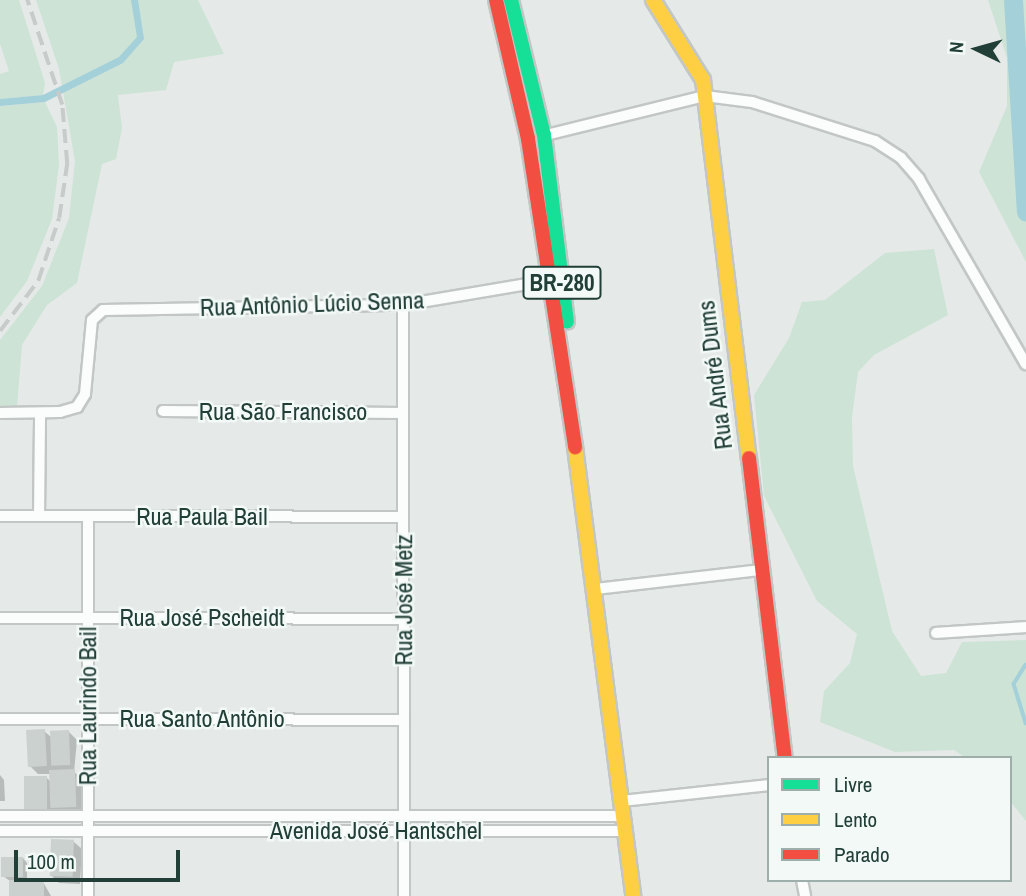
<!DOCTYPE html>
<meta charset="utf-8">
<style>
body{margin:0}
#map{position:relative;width:1026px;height:896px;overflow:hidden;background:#e5eae8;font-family:"Archivo Narrow",sans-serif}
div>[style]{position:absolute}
.green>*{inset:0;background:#cde3d5}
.water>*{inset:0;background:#a4d0d9}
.shadow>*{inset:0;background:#0003}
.stream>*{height:3.5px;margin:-1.75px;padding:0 1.75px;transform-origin:1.75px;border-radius:1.75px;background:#a4d0d9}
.river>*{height:19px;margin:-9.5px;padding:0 9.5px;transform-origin:9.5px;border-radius:9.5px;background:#a4d0d9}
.building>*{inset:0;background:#cbd1cf;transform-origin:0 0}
.roads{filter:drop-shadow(2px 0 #c2c7c5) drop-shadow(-2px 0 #c2c7c5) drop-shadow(0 2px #c2c7c5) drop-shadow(0 -2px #c2c7c5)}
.street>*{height:10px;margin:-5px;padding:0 5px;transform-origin:5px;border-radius:5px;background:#fbfcfc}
.fast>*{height:14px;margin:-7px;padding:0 7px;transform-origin:7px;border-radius:7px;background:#16e098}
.slow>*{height:14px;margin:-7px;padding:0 7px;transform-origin:7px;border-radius:7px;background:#ffcf43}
.jam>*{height:14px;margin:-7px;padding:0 7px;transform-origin:7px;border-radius:7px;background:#f24e42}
.rail>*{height:3.5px;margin-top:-1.75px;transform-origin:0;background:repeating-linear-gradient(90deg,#c7cbca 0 14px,transparent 0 21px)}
span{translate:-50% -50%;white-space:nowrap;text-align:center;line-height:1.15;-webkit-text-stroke:5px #f2f9f6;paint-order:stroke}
.shield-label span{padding:2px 5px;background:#f2f9f6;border:2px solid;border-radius:5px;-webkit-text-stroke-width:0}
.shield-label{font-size:23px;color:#213e37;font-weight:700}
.street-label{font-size:24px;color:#213e37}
.legend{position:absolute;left:767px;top:756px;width:245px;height:126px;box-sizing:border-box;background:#f2f9f6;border:2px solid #9eaeaa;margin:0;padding:9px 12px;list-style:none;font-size:21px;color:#213e37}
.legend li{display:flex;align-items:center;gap:14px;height:35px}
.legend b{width:35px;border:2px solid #9eaeaa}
.north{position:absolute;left:942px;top:14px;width:70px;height:70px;-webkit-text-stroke:5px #f2f9f6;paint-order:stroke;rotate:275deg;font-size:19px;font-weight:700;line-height:28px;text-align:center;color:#213e37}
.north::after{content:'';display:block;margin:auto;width:24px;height:32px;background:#213e37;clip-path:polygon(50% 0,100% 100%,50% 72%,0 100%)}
.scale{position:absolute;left:14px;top:850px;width:166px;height:32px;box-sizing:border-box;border:4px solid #213e37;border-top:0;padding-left:9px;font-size:21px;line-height:24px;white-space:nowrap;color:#213e37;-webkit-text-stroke:5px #f2f9f6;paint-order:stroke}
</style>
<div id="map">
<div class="green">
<div style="clip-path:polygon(0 0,19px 0,45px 83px,43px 95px,0 99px,0 74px,9px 71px,0 44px)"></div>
<div style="clip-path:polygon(36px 0,198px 0,224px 54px,174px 62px,166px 90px,118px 95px,122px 128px,116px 159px,102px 164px,77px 283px,47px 305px,22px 345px,17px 407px,0 406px,0 340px,42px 286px,69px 218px,75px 161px,59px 69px)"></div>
<div style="clip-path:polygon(988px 0,1026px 0,1026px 262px,979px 172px,1007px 106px,1007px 58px)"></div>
<div style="clip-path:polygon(45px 102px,57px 127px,59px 165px,52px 219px,27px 281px,0 317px,0 106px)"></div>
<div style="clip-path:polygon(934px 249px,948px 315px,874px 355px,858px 372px,852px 417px,853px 466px,892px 631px,921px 676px,946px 673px,962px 642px,1026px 640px,1026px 821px,1010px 801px,1010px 758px,966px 758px,954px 750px,895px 752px,820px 722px,824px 691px,850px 663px,857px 634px,817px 601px,764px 496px,754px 395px,789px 338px,802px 302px,825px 300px,885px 253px)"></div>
</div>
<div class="water">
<div style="clip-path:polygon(131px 0,138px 0,144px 39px,123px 63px,45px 102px,0 106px,0 99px,43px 95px,119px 57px,137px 37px)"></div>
</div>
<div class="shadow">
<div style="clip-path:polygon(44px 731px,52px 738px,69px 732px,77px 740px,74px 772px,82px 779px,83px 814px,60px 815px,54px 809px,54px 816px,34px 816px,26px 808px,46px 777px,51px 782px,51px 774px,38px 774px,30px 766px)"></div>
<div style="clip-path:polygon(0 775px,4px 780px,5px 801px,0 801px)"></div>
<div style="clip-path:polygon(74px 842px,82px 849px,80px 884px,59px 883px,51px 875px)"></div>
<div style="clip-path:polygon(23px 858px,27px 863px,27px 882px,43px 882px,51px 896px,10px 896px,10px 881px,3px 876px)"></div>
</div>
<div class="stream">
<div style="left:1026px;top:665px;width:22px;rotate:122deg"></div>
<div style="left:1014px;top:684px;width:41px;rotate:72.9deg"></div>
</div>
<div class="river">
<div style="left:1013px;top:0;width:212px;rotate:86.5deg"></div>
</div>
<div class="building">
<div style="left:45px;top:729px;width:37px;height:19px;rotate:87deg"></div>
<div style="left:69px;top:730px;width:35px;height:19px;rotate:88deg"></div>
<div style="left:75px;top:769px;width:38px;height:26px;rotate:88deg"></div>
<div style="left:24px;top:776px;width:23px;height:33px"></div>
<div style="left:51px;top:839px;width:23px;height:37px;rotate:2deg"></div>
<div style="left:1px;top:857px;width:22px;height:20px"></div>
<div style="left:9px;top:880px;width:35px;height:16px"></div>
</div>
<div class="roads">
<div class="street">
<div style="left:542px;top:136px;width:168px;rotate:-13.8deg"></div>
<div style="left:705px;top:96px;width:47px;rotate:7.3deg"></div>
<div style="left:752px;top:102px;width:129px;rotate:17.6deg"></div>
<div style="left:875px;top:141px;width:31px;rotate:33deg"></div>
<div style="left:901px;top:158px;width:28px;rotate:49deg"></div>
<div style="left:919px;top:179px;width:214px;rotate:60deg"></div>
<div style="left:403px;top:305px;width:591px;rotate:89.9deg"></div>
<div style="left:163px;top:411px;width:240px;rotate:0.5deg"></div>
<div style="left:0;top:413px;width:60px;rotate:-1deg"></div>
<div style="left:60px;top:412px;width:18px;rotate:-16deg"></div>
<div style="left:77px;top:407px;width:15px;rotate:-58deg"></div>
<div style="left:85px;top:394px;width:74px;rotate:-84.6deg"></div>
<div style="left:92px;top:320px;width:15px;rotate:-42deg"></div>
<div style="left:103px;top:310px;width:300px;rotate:-1deg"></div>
<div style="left:403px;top:305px;width:150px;rotate:-9.6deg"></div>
<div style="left:0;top:516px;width:403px;rotate:0.1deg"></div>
<div style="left:39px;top:516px;width:103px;rotate:-89.4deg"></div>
<div style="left:88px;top:516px;width:380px;rotate:90deg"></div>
<div style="left:596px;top:589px;width:166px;rotate:-6.6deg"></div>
<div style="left:0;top:618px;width:404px;rotate:0.1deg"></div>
<div style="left:936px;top:633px;width:90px;rotate:-3.8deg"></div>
<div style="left:0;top:719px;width:404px;rotate:0.1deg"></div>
<div style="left:622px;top:801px;width:148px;rotate:-6.2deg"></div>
<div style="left:0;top:816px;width:624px"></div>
<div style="left:0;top:831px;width:626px"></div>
<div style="left:802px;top:880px;width:16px;rotate:79deg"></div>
</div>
<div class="fast">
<div style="left:511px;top:0;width:139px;rotate:76.3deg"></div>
<div style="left:544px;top:135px;width:188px;rotate:83deg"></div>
</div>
<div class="slow">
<div style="left:653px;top:0;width:94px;rotate:58deg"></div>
<div style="left:703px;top:80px;width:381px;rotate:83.1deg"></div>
<div style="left:575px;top:447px;width:453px;rotate:82.6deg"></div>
</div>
<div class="jam">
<div style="left:496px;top:0;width:143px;rotate:77deg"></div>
<div style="left:528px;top:139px;width:312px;rotate:81.3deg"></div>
<div style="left:749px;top:458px;width:302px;rotate:83.2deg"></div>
</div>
</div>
<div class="rail">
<div style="left:0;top:331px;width:63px;rotate:-52.8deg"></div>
<div style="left:38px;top:281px;width:66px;rotate:-71.6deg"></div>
<div style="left:59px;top:218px;width:55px;rotate:-81.6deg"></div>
<div style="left:67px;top:164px;width:59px;rotate:-94.8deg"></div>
<div style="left:62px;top:105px;width:111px;rotate:-108.4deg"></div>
</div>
<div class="shield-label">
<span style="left:562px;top:283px">BR-280</span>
</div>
<div class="street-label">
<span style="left:312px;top:304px;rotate:-2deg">Rua Antônio Lúcio Senna</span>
<span style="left:715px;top:375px;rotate:-97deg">Rua André Dums</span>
<span style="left:283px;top:412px">Rua São Francisco</span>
<span style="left:202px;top:517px">Rua Paula Bail</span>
<span style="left:404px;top:600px;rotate:-90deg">Rua José Metz</span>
<span style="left:202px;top:618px">Rua José Pscheidt</span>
<span style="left:88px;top:706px;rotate:-90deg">Rua Laurindo Bail</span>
<span style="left:202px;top:719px">Rua Santo Antônio</span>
<span style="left:376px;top:831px">Avenida José Hantschel</span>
</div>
<ul class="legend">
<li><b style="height:9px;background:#16e098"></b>Livre</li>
<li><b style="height:9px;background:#ffcf43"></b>Lento</li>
<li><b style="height:9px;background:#f24e42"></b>Parado</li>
</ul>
<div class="north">N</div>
<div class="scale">100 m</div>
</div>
